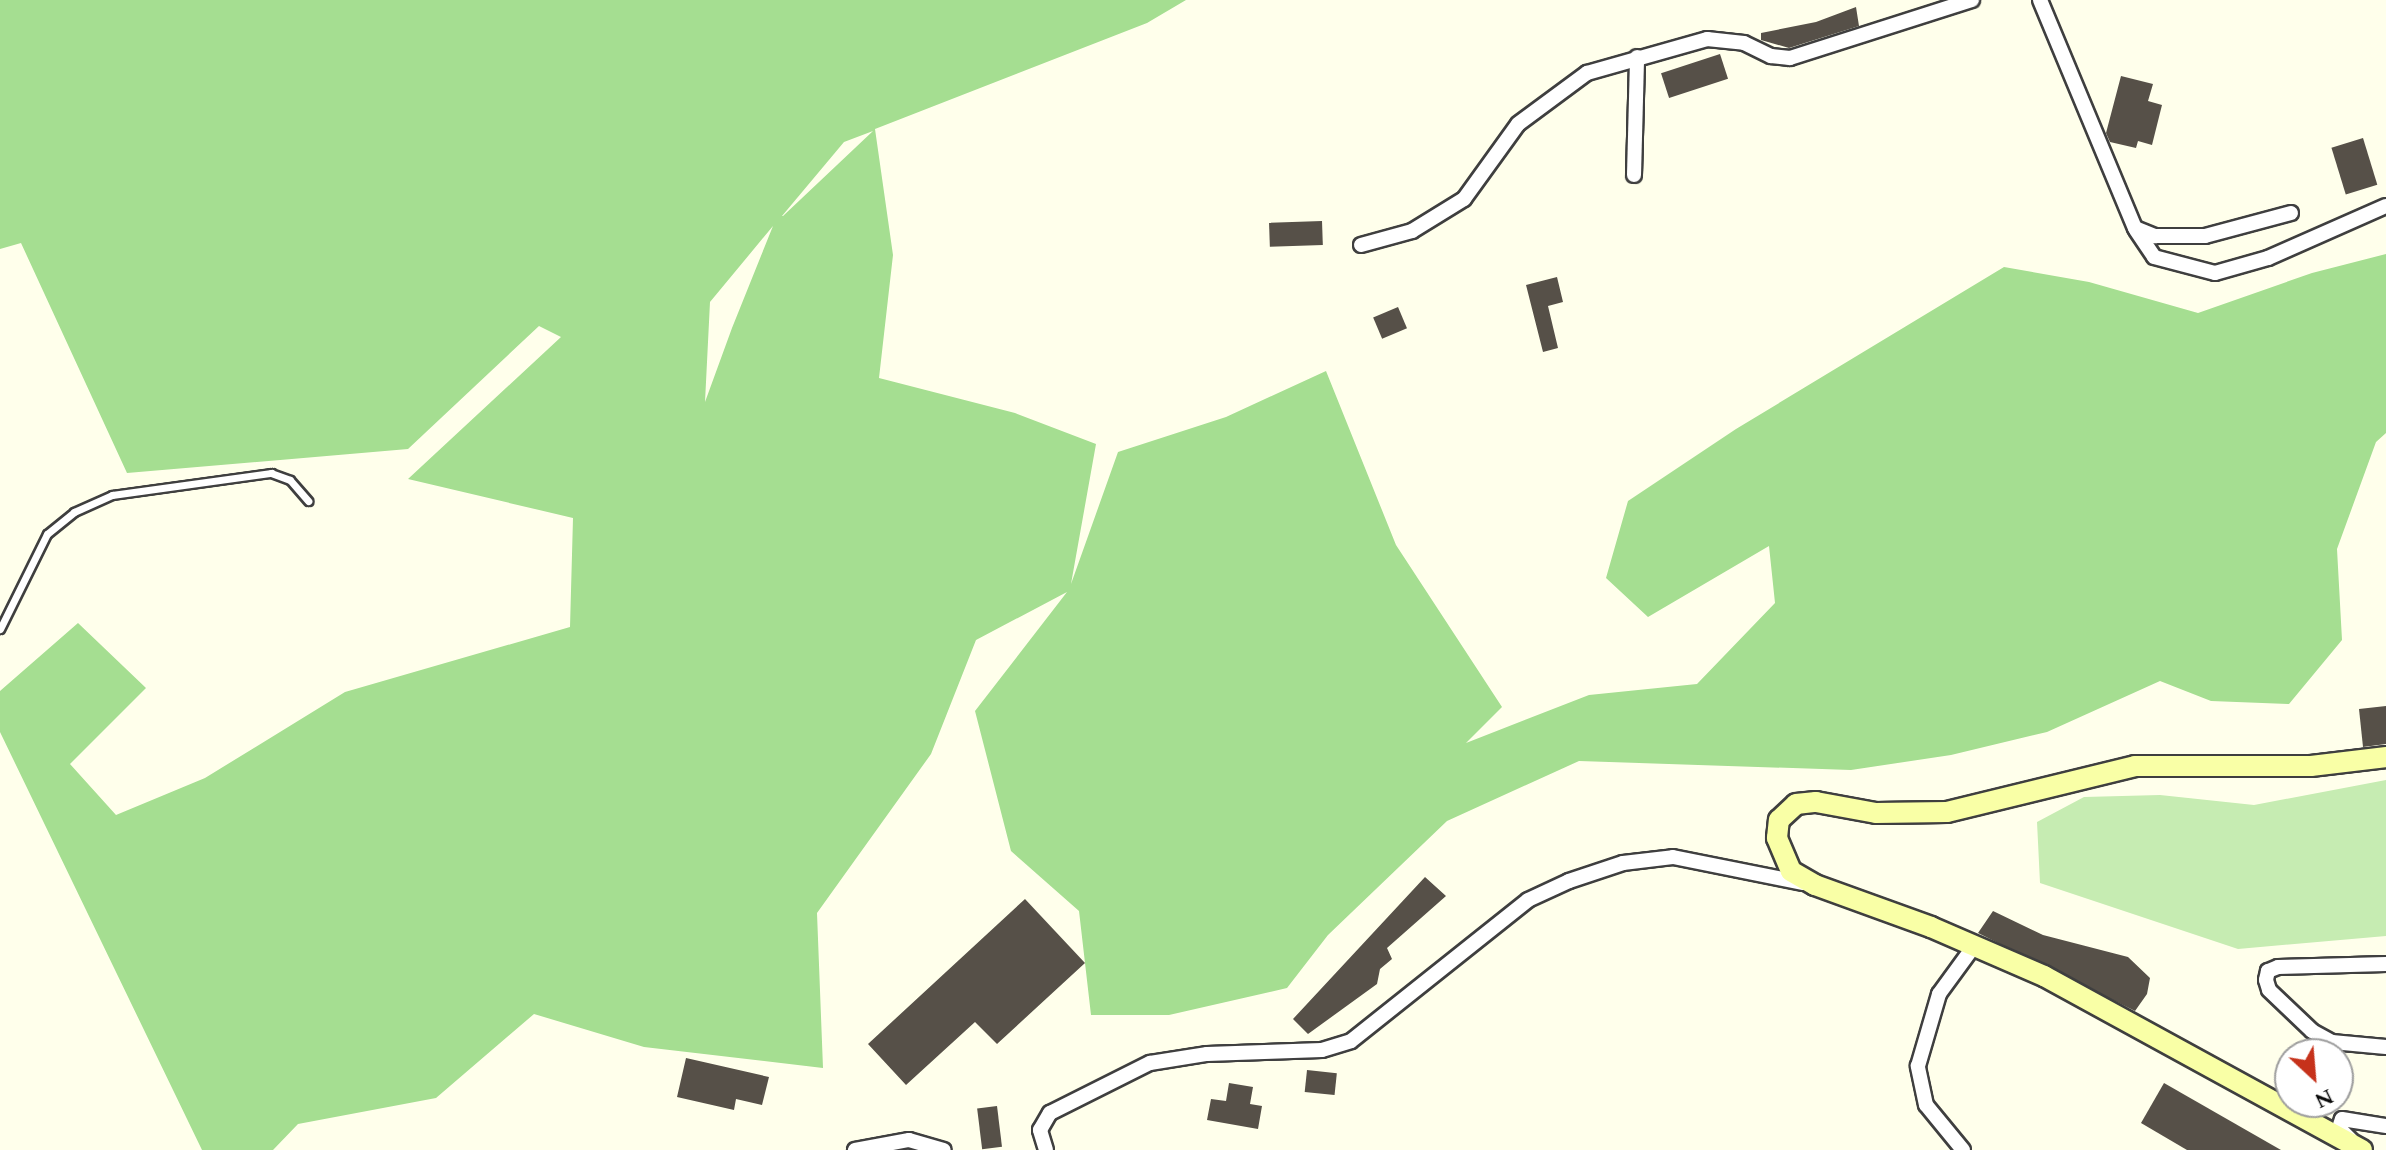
<!DOCTYPE html>
<style>
body{margin:0}
#map{position:relative;width:2386px;height:1150px;overflow:hidden;background:#ffffeb;font-family:Spectral,serif}
div>[style]{position:absolute}
.green>*{inset:0;background:#c6ecb2}
.forest>*{inset:0;background:#a5de91}
.building>*{inset:0;background:#565048;transform-origin:0 0}
.roads{filter:drop-shadow(2px 0 #3f3f3f) drop-shadow(-2px 0 #3f3f3f) drop-shadow(0 2px #3f3f3f) drop-shadow(0 -2px #3f3f3f)}
.service>*{height:7px;margin:-3.5px;padding:0 3.5px;transform-origin:3.5px;border-radius:3.5px;background:#fff}
.minor>*{height:14px;margin:-7px;padding:0 7px;transform-origin:7px;border-radius:7px;background:#fff}
.secondary>*{height:20px;margin:-10px;padding:0 10px;transform-origin:10px;border-radius:10px;background:#f9ffa6}
span{translate:-50% -50%;white-space:nowrap;text-align:center;line-height:1.15;-webkit-text-stroke:8px #fff;paint-order:stroke}
.north{position:absolute;left:2274px;top:1038px;width:80px;height:80px;box-sizing:border-box;background:#fff;border:2px solid #9e9e9e;border-radius:50%;rotate:154deg;font-size:22px;font-weight:700;line-height:32px;text-align:center;color:#0c0c0c}
.north::after{content:'';display:block;margin:auto;width:28px;height:36px;background:#c6321b;clip-path:polygon(50% 0,100% 100%,50% 72%,0 100%)}
</style>
<div id="map">
<div class="green">
<div style="clip-path:polygon(2386px 780px,2386px 936px,2238px 949px,2040px 883px,2037px 822px,2084px 797px,2160px 795px,2254px 805px)"></div>
</div>
<div class="forest">
<div style="clip-path:polygon(evenodd,0 0,1186px 0,1147px 23px,875px 129px,893px 255px,879px 378px,1015px 413px,1096px 444px,1071px 584px,1118px 452px,1226px 417px,1326px 371px,1396px 545px,1502px 707px,1466px 743px,1589px 695px,1697px 684px,1775px 603px,1769px 546px,1648px 617px,1606px 578px,1628px 501px,1736px 429px,2004px 267px,2089px 282px,2198px 313px,2312px 273px,2386px 254px,2386px 433px,2376px 442px,2337px 549px,2342px 640px,2289px 704px,2211px 701px,2160px 681px,2047px 732px,1951px 755px,1851px 770px,1579px 761px,1447px 821px,1328px 935px,1287px 988px,1169px 1015px,1091px 1015px,1079px 911px,1011px 851px,975px 711px,1067px 592px,976px 640px,931px 754px,817px 913px,823px 1068px,644px 1047px,534px 1014px,436px 1098px,298px 1124px,273px 1150px,202px 1150px,0 732px,0 691px,78px 623px,146px 688px,70px 764px,116px 815px,205px 778px,345px 692px,570px 627px,573px 518px,408px 479px,561px 337px,539px 326px,408px 449px,127px 473px,21px 243px,0 249px,0 0,873px 131px,783px 216px,782px 216px,844px 142px,873px 131px,0 0,773px 226px,732px 328px,705px 402px,710px 302px,773px 226px)"></div>
</div>
<div class="building">
<div style="clip-path:polygon(1856px 7px,1859px 26px,1789px 48px,1761px 40px,1761px 33px,1816px 22px)"></div>
<div style="left:1720px;top:54px;width:26px;height:62px;rotate:72deg"></div>
<div style="clip-path:polygon(2121px 76px,2153px 84px,2148px 101px,2162px 105px,2152px 145px,2138px 141px,2136px 148px,2110px 142px,2106px 133px)"></div>
<div style="left:2363px;top:138px;width:49px;height:33px;rotate:73deg"></div>
<div style="left:1322px;top:221px;width:24px;height:53px;rotate:88deg"></div>
<div style="clip-path:polygon(1557px 277px,1563px 302px,1548px 306px,1558px 348px,1543px 352px,1526px 285px)"></div>
<div style="left:1398px;top:307px;width:23px;height:27px;rotate:67deg"></div>
<div style="clip-path:polygon(2386px 706px,2386px 744px,2363px 747px,2359px 709px)"></div>
<div style="clip-path:polygon(1425px 877px,1446px 896px,1387px 948px,1392px 959px,1380px 969px,1377px 984px,1308px 1034px,1293px 1019px)"></div>
<div style="clip-path:polygon(1025px 899px,1085px 963px,997px 1044px,975px 1022px,906px 1085px,868px 1044px)"></div>
<div style="clip-path:polygon(1993px 911px,2043px 935px,2128px 957px,2150px 978px,2147px 994px,2135px 1011px,1978px 933px)"></div>
<div style="clip-path:polygon(686px 1058px,769px 1077px,762px 1105px,736px 1099px,734px 1110px,677px 1097px)"></div>
<div style="left:1307px;top:1070px;width:30px;height:22px;rotate:6deg"></div>
<div style="clip-path:polygon(1229px 1083px,1253px 1087px,1250px 1104px,1262px 1106px,1258px 1129px,1207px 1120px,1211px 1099px,1226px 1101px)"></div>
<div style="clip-path:polygon(2164px 1083px,2281px 1150px,2187px 1150px,2141px 1123px)"></div>
<div style="left:997px;top:1106px;width:41px;height:20px;rotate:83deg"></div>
</div>
<div class="roads">
<div class="service">
<div style="left:0;top:629px;width:106px;rotate:-63.7deg"></div>
<div style="left:47px;top:534px;width:35px;rotate:-39deg"></div>
<div style="left:74px;top:512px;width:42px;rotate:-24.1deg"></div>
<div style="left:112px;top:495px;width:161px;rotate:-7.9deg"></div>
<div style="left:271px;top:473px;width:20px;rotate:20deg"></div>
<div style="left:290px;top:480px;width:28px;rotate:49deg"></div>
</div>
<div class="minor">
<div style="left:2040px;top:0;width:247px;rotate:67.4deg"></div>
<div style="left:2135px;top:228px;width:22px;rotate:22deg"></div>
<div style="left:2155px;top:236px;width:50px"></div>
<div style="left:2205px;top:236px;width:89px;rotate:-15deg"></div>
<div style="left:1634px;top:175px;width:118px;rotate:-88.5deg"></div>
<div style="left:2136px;top:230px;width:32px;rotate:56deg"></div>
<div style="left:2154px;top:257px;width:63px;rotate:14.7deg"></div>
<div style="left:2215px;top:273px;width:55px;rotate:-15.8deg"></div>
<div style="left:2268px;top:258px;width:129px;rotate:-23.8deg"></div>
<div style="left:1361px;top:245px;width:53px;rotate:-15.4deg"></div>
<div style="left:1412px;top:231px;width:61px;rotate:-31.6deg"></div>
<div style="left:1464px;top:199px;width:92px;rotate:-54.2deg"></div>
<div style="left:1518px;top:124px;width:86px;rotate:-36.5deg"></div>
<div style="left:1587px;top:73px;width:125px;rotate:-15.8deg"></div>
<div style="left:1707px;top:39px;width:37px;rotate:6deg"></div>
<div style="left:1744px;top:43px;width:30px;rotate:26deg"></div>
<div style="left:1771px;top:56px;width:19px;rotate:6deg"></div>
<div style="left:1790px;top:58px;width:191px;rotate:-17.7deg"></div>
<div style="left:2386px;top:964px;width:108px;rotate:178.4deg"></div>
<div style="left:2278px;top:967px;width:11px;rotate:158deg"></div>
<div style="left:2268px;top:971px;width:9px;rotate:103deg"></div>
<div style="left:2266px;top:980px;width:10px;rotate:73deg"></div>
<div style="left:2269px;top:990px;width:59px;rotate:43.6deg"></div>
<div style="left:2312px;top:1031px;width:23px;rotate:29deg"></div>
<div style="left:2332px;top:1042px;width:54px;rotate:5.3deg"></div>
<div style="left:2351px;top:1140px;width:17px;rotate:-135deg"></div>
<div style="left:2339px;top:1128px;width:9px;rotate:-72deg"></div>
<div style="left:2342px;top:1119px;width:45px;rotate:9deg"></div>
<div style="left:855px;top:1150px;width:55px;rotate:-10.5deg"></div>
<div style="left:909px;top:1140px;width:36px;rotate:16deg"></div>
<div style="left:1046px;top:1150px;width:21px;rotate:-107deg"></div>
<div style="left:1040px;top:1130px;width:20px;rotate:-60deg"></div>
<div style="left:1050px;top:1113px;width:112px;rotate:-26.6deg"></div>
<div style="left:1150px;top:1063px;width:58px;rotate:-9deg"></div>
<div style="left:1207px;top:1054px;width:115px;rotate:-2deg"></div>
<div style="left:1322px;top:1050px;width:30px;rotate:-17deg"></div>
<div style="left:1351px;top:1041px;width:226px;rotate:-38.5deg"></div>
<div style="left:1528px;top:900px;width:45px;rotate:-24.9deg"></div>
<div style="left:1569px;top:881px;width:57px;rotate:-18.4deg"></div>
<div style="left:1623px;top:863px;width:50px;rotate:-6.8deg"></div>
<div style="left:1673px;top:857px;width:133px;rotate:11.3deg"></div>
<div style="left:1963px;top:1150px;width:58px;rotate:-129.4deg"></div>
<div style="left:1926px;top:1105px;width:40px;rotate:-102deg"></div>
<div style="left:1918px;top:1066px;width:75px;rotate:-73.7deg"></div>
<div style="left:1939px;top:994px;width:59px;rotate:-53.9deg"></div>
</div>
<div class="secondary">
<div style="left:2362px;top:1150px;width:362px;rotate:-151.3deg"></div>
<div style="left:2044px;top:976px;width:123px;rotate:-156.6deg"></div>
<div style="left:1931px;top:927px;width:123px;rotate:-160.1deg"></div>
<div style="left:1815px;top:885px;width:28px;rotate:-150deg"></div>
<div style="left:1791px;top:871px;width:36px;rotate:-113deg"></div>
<div style="left:1777px;top:838px;width:18px;rotate:-84deg"></div>
<div style="left:1779px;top:820px;width:23px;rotate:-43deg"></div>
<div style="left:1796px;top:804px;width:20px;rotate:-6deg"></div>
<div style="left:1816px;top:802px;width:61px;rotate:10.4deg"></div>
<div style="left:1876px;top:813px;width:71px;rotate:-0.8deg"></div>
<div style="left:1947px;top:812px;width:194px;rotate:-13.7deg"></div>
<div style="left:2135px;top:766px;width:176px"></div>
<div style="left:2311px;top:766px;width:76px;rotate:-6.8deg"></div>
</div>
</div>
<div class="north">N</div>
</div>
